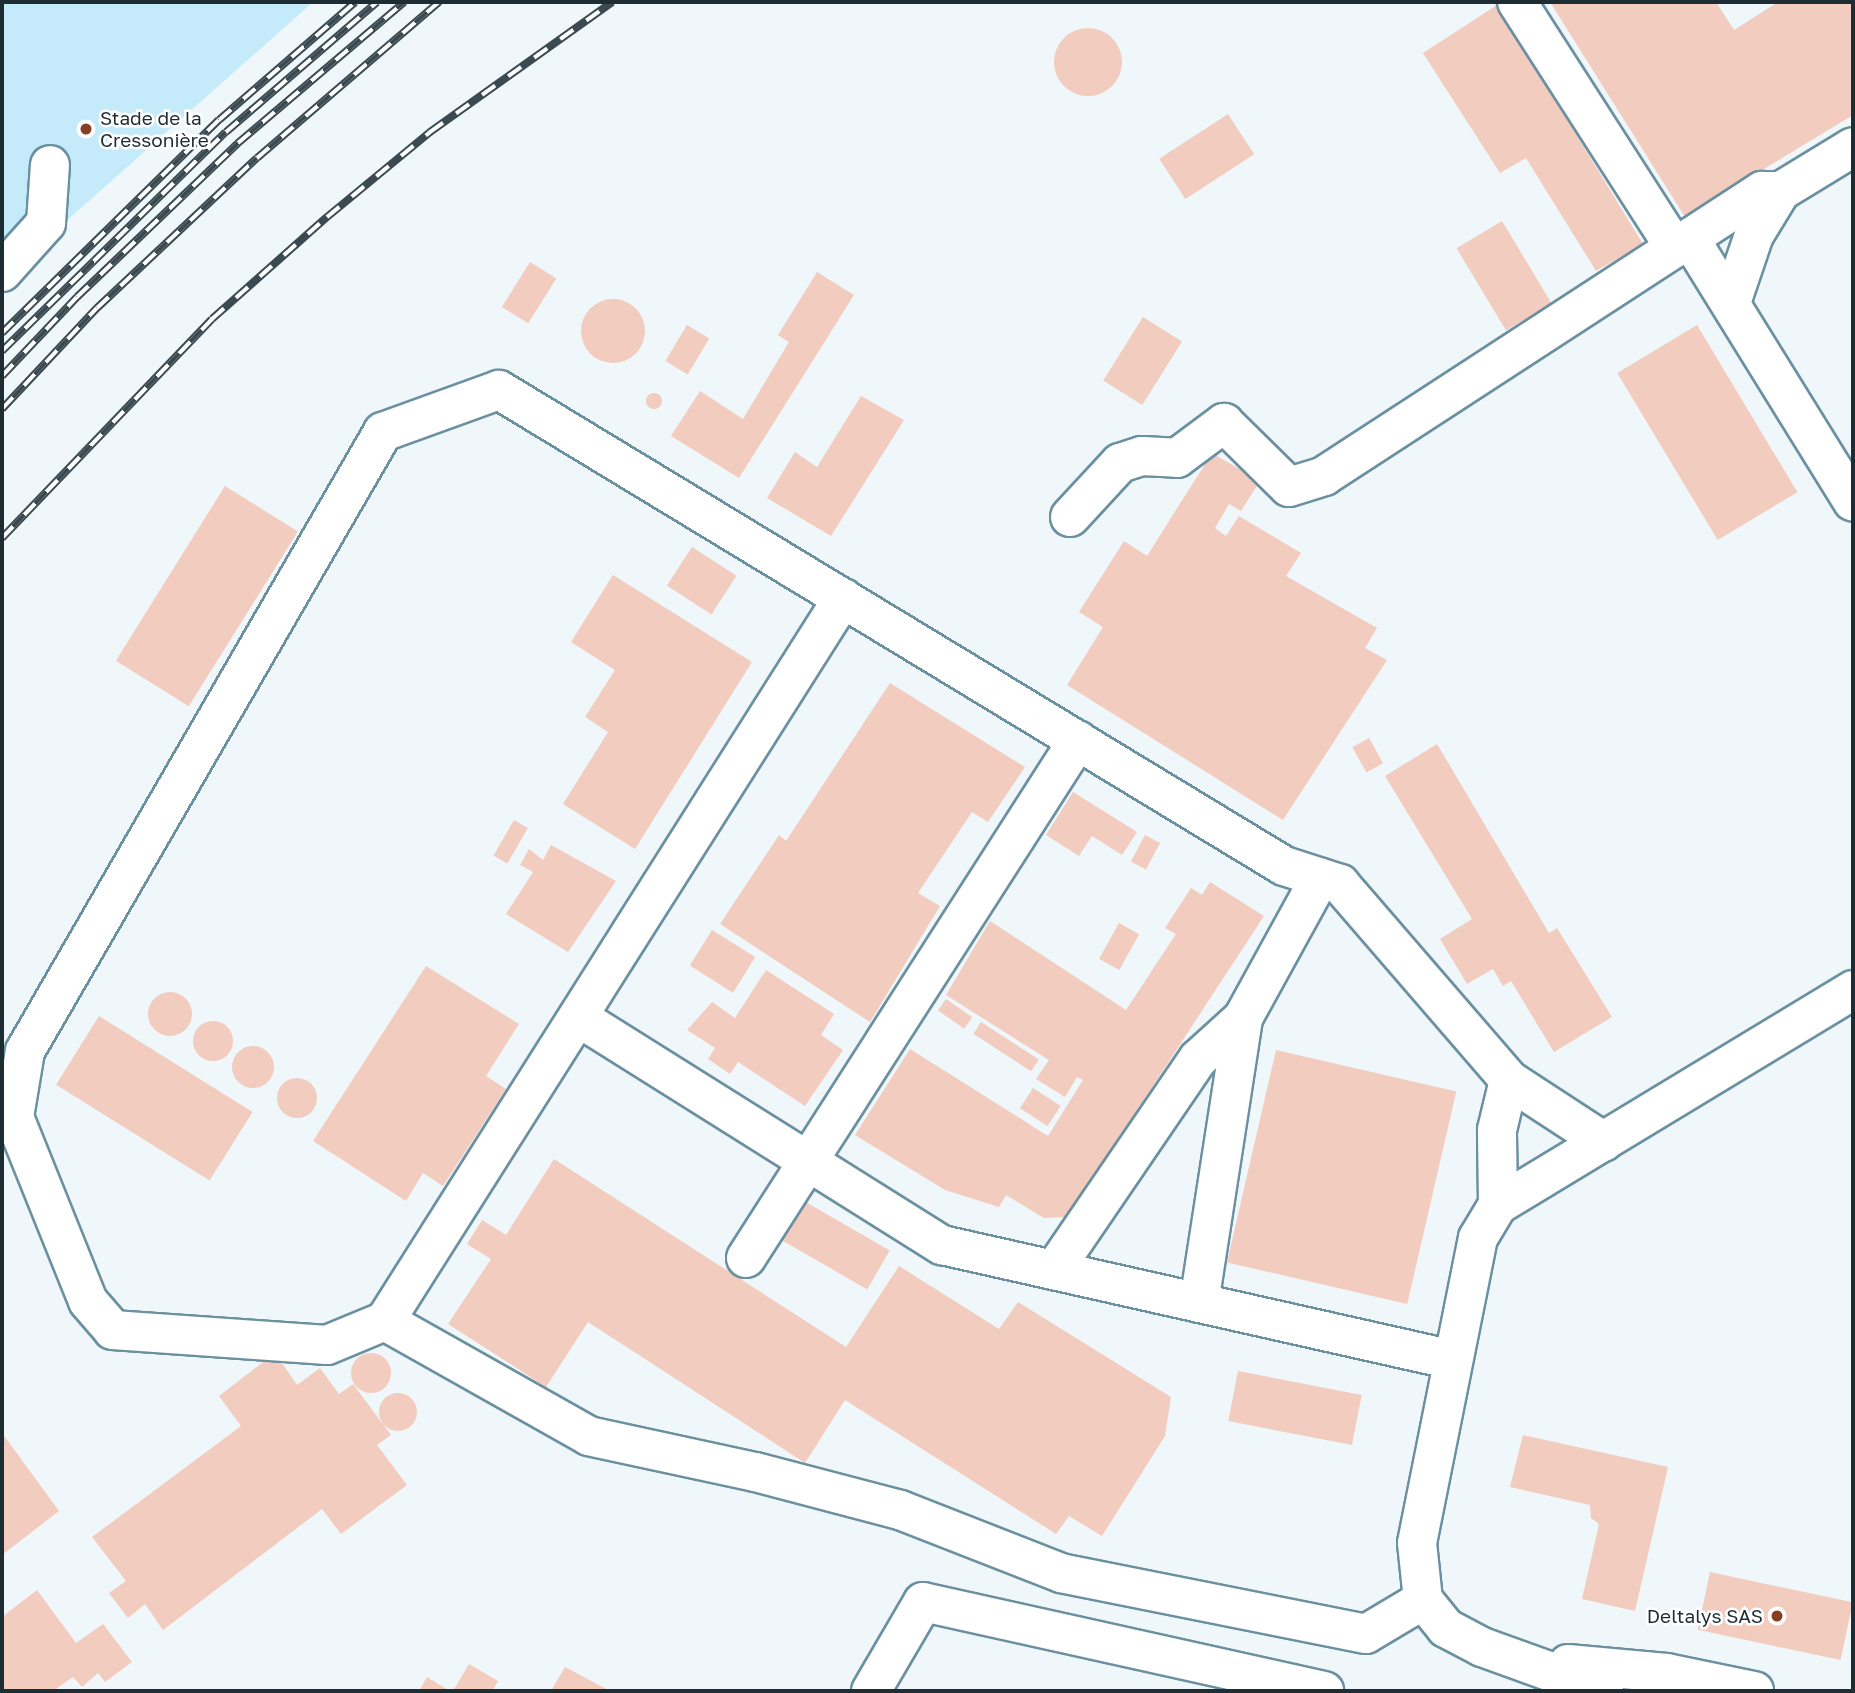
<!DOCTYPE html>
<meta charset="utf-8">
<style>
body{margin:0}
#map{position:relative;width:1855px;height:1693px;overflow:hidden;background:#eff7fa;font-family:"Golos Text",sans-serif}
div>[style]{position:absolute}
.green>*{inset:0;background:#c5eaf9}
.building>*{inset:0;background:#f2ccbe;transform-origin:0 0}
.round{border-radius:50%}
.roads{filter:drop-shadow(2px 0 #6b90a0) drop-shadow(-2px 0 #6b90a0) drop-shadow(0 2px #6b90a0) drop-shadow(0 -2px #6b90a0)}
.minor>*{height:38px;margin:-19px;padding:0 19px;transform-origin:19px;border-radius:19px;background:#fff}
.rail>*{height:8px;margin-top:-4px;transform-origin:0;background:repeating-linear-gradient(90deg,#fff 0 16px,#3b4a50 0 32px);box-sizing:border-box;border-block:2px solid #3b4a50}
.dots>*{width:19px;height:19px;translate:-50% -50%;box-sizing:border-box;border:4px solid #fff;border-radius:50%}
span{translate:-50% -50%;white-space:nowrap;text-align:center;line-height:1.15;-webkit-text-stroke:5px #fff;paint-order:stroke}
.poi-label{font-size:19px;color:#1d2d33}
.left{translate:0 -50%;text-align:left}
.right{translate:-100% -50%;text-align:right}
.frame{position:absolute;inset:0;border:4px solid #1d2d33;pointer-events:none}
</style>
<div id="map">
<div class="green">
<div style="clip-path:polygon(2px 2px,313px 2px,28px 255px,2px 284px)"></div>
</div>
<div class="building">
<div style="clip-path:polygon(1550px 2px,1716px 2px,1734px 30px,1778px 2px,1853px 2px,1853px 115px,1685px 217px)"></div>
<div style="clip-path:polygon(1497px 5px,1643px 244px,1596px 271px,1526px 158px,1500px 173px,1423px 53px)"></div>
<div class="round" style="left:1054px;top:28px;width:68px;height:68px"></div>
<div style="left:1228px;top:114px;width:48px;height:82px;rotate:57deg"></div>
<div style="left:1502px;top:221px;width:96px;height:53px;rotate:59deg"></div>
<div style="left:530px;top:262px;width:31px;height:53px;rotate:32deg"></div>
<div style="clip-path:polygon(817px 272px,854px 295px,739px 478px,671px 436px,700px 391px,743px 419px,789px 342px,778px 335px)"></div>
<div class="round" style="left:581px;top:299px;width:64px;height:64px"></div>
<div style="left:1143px;top:317px;width:46px;height:75px;rotate:32deg"></div>
<div style="left:687px;top:325px;width:26px;height:42px;rotate:31deg"></div>
<div style="left:1697px;top:325px;width:195px;height:93px;rotate:59deg"></div>
<div class="round" style="left:646px;top:393px;width:16px;height:16px"></div>
<div style="clip-path:polygon(861px 396px,904px 420px,831px 536px,767px 498px,795px 452px,817px 467px)"></div>
<div style="clip-path:polygon(1212px 453px,1260px 481px,1241px 511px,1229px 504px,1215px 528px,1226px 536px,1239px 516px,1301px 553px,1286px 576px,1377px 628px,1365px 648px,1387px 660px,1283px 820px,1067px 685px,1103px 627px,1079px 612px,1124px 541px,1147px 556px)"></div>
<div style="left:225px;top:486px;width:86px;height:206px;rotate:32deg"></div>
<div style="left:692px;top:547px;width:53px;height:46px;rotate:33deg"></div>
<div style="clip-path:polygon(613px 575px,752px 662px,635px 849px,563px 804px,608px 732px,585px 717px,615px 670px,571px 642px)"></div>
<div style="clip-path:polygon(890px 683px,1025px 767px,988px 822px,972px 812px,918px 893px,940px 906px,870px 1022px,720px 924px,779px 835px,786px 841px)"></div>
<div style="left:1369px;top:738px;width:29px;height:19px;rotate:61deg"></div>
<div style="clip-path:polygon(1437px 744px,1549px 933px,1557px 928px,1612px 1017px,1554px 1052px,1511px 981px,1503px 986px,1493px 969px,1467px 984px,1440px 939px,1472px 919px,1385px 776px)"></div>
<div style="clip-path:polygon(1073px 792px,1137px 832px,1122px 855px,1092px 836px,1079px 856px,1046px 835px)"></div>
<div style="left:514px;top:820px;width:16px;height:41px;rotate:30deg"></div>
<div style="left:1145px;top:835px;width:17px;height:30px;rotate:28deg"></div>
<div style="clip-path:polygon(551px 845px,616px 881px,568px 952px,506px 914px,533px 872px,520px 865px,529px 849px,543px 860px)"></div>
<div style="clip-path:polygon(1210px 882px,1264px 916px,1067px 1217px,1044px 1218px,1006px 1195px,999px 1207px,945px 1190px,855px 1135px,910px 1049px,1048px 1136px,1083px 1080px,1077px 1077px,1065px 1097px,1036px 1079px,1049px 1060px,946px 995px,990px 921px,1126px 1010px,1176px 934px,1165px 928px,1191px 888px,1202px 895px)"></div>
<div style="left:1119px;top:923px;width:23px;height:41px;rotate:29deg"></div>
<div style="left:712px;top:930px;width:51px;height:42px;rotate:32deg"></div>
<div style="clip-path:polygon(426px 966px,519px 1024px,486px 1076px,506px 1089px,443px 1186px,423px 1173px,406px 1201px,313px 1141px)"></div>
<div style="clip-path:polygon(766px 970px,834px 1014px,821px 1035px,843px 1050px,805px 1106px,738px 1062px,730px 1074px,708px 1059px,715px 1048px,687px 1030px,712px 1002px,735px 1018px)"></div>
<div class="round" style="left:148px;top:992px;width:44px;height:44px"></div>
<div style="left:946px;top:999px;width:32px;height:14px;rotate:35deg"></div>
<div style="left:99px;top:1016px;width:181px;height:81px;rotate:32deg"></div>
<div class="round" style="left:193px;top:1021px;width:40px;height:40px"></div>
<div style="left:981px;top:1022px;width:69px;height:14px;rotate:33deg"></div>
<div class="round" style="left:232px;top:1046px;width:42px;height:42px"></div>
<div style="left:1276px;top:1050px;width:185px;height:218px;rotate:13deg"></div>
<div class="round" style="left:277px;top:1078px;width:40px;height:40px"></div>
<div style="left:1033px;top:1088px;width:33px;height:24px;rotate:33deg"></div>
<div style="clip-path:polygon(554px 1159px,846px 1347px,899px 1266px,999px 1329px,1018px 1302px,1171px 1397px,1165px 1436px,1102px 1536px,1069px 1516px,1056px 1534px,845px 1400px,805px 1463px,588px 1322px,546px 1387px,448px 1324px,491px 1259px,467px 1244px,482px 1220px,506px 1235px)"></div>
<div style="left:804px;top:1201px;width:99px;height:45px;rotate:30deg"></div>
<div style="clip-path:polygon(275px 1353px,297px 1385px,320px 1368px,339px 1394px,353px 1384px,391px 1435px,377px 1445px,407px 1485px,341px 1534px,322px 1509px,163px 1630px,145px 1604px,128px 1618px,109px 1593px,126px 1581px,92px 1537px,241px 1426px,219px 1396px)"></div>
<div class="round" style="left:351px;top:1353px;width:40px;height:40px"></div>
<div style="left:1238px;top:1371px;width:126px;height:51px;rotate:11deg"></div>
<div class="round" style="left:379px;top:1393px;width:38px;height:38px"></div>
<div style="clip-path:polygon(2px 1433px,59px 1511px,2px 1555px)"></div>
<div style="clip-path:polygon(1523px 1435px,1668px 1467px,1635px 1611px,1582px 1599px,1599px 1524px,1591px 1518px,1590px 1505px,1510px 1487px)"></div>
<div style="left:1710px;top:1572px;width:146px;height:59px;rotate:12deg"></div>
<div style="clip-path:polygon(37px 1590px,76px 1643px,103px 1624px,132px 1662px,105px 1682px,98px 1673px,82px 1687px,73px 1677px,53px 1691px,2px 1691px,2px 1617px)"></div>
<div style="clip-path:polygon(469px 1664px,498px 1681px,492px 1691px,453px 1691px)"></div>
<div style="clip-path:polygon(565px 1667px,610px 1691px,551px 1691px)"></div>
<div style="clip-path:polygon(427px 1677px,450px 1691px,419px 1691px)"></div>
</div>
<div class="roads">
<div class="minor">
<div style="left:1517px;top:2px;width:292px;rotate:57.3deg"></div>
<div style="left:1690px;top:239px;width:309px;rotate:58.2deg"></div>
<div style="left:2px;top:272px;width:66px;rotate:-48.1deg"></div>
<div style="left:46px;top:223px;width:58px;rotate:-86.1deg"></div>
<div style="left:1732px;top:300px;width:69px;rotate:-71.3deg"></div>
<div style="left:1754px;top:235px;width:52px;rotate:-58.5deg"></div>
<div style="left:1781px;top:191px;width:84px;rotate:-31.4deg"></div>
<div style="left:1070px;top:517px;width:74px;rotate:-47.2deg"></div>
<div style="left:1120px;top:463px;width:23px;rotate:-18deg"></div>
<div style="left:1142px;top:456px;width:35px;rotate:3deg"></div>
<div style="left:1177px;top:458px;width:59px;rotate:-36.7deg"></div>
<div style="left:1224px;top:423px;width:91px;rotate:44.6deg"></div>
<div style="left:1289px;top:487px;width:37px;rotate:-17deg"></div>
<div style="left:1324px;top:476px;width:523px;rotate:-33.05deg"></div>
<div style="left:1762px;top:191px;width:19px"></div>
<div style="left:578px;top:1017px;width:430px;rotate:32.1deg"></div>
<div style="left:942px;top:1245px;width:524px;rotate:12.68deg"></div>
<div style="left:1498px;top:1205px;width:75px;rotate:-90.8deg"></div>
<div style="left:1497px;top:1130px;width:51px;rotate:-76.5deg"></div>
<div style="left:1509px;top:1080px;width:113px;rotate:33.1deg"></div>
<div style="left:746px;top:1258px;width:615px;rotate:-57.34deg"></div>
<div style="left:1054px;top:1270px;width:255px;rotate:-55.7deg"></div>
<div style="left:1198px;top:1059px;width:61px;rotate:-42.3deg"></div>
<div style="left:1199px;top:1303px;width:288px;rotate:-81.2deg"></div>
<div style="left:1243px;top:1018px;width:160px;rotate:-61.2deg"></div>
<div style="left:385px;top:1321px;width:856px;rotate:-57.65deg"></div>
<div style="left:1423px;top:1600px;width:66px;rotate:149.2deg"></div>
<div style="left:1366px;top:1634px;width:311px;rotate:-168.7deg"></div>
<div style="left:1061px;top:1573px;width:173px;rotate:-158.6deg"></div>
<div style="left:900px;top:1510px;width:150px;rotate:-165.3deg"></div>
<div style="left:755px;top:1472px;width:170px;rotate:-167.8deg"></div>
<div style="left:589px;top:1436px;width:234px;rotate:-150.6deg"></div>
<div style="left:385px;top:1321px;width:63px;rotate:157.5deg"></div>
<div style="left:327px;top:1345px;width:215px;rotate:-176deg"></div>
<div style="left:113px;top:1330px;width:38px;rotate:-131deg"></div>
<div style="left:88px;top:1301px;width:198px;rotate:-111.9deg"></div>
<div style="left:14px;top:1117px;width:67px;rotate:-80.5deg"></div>
<div style="left:25px;top:1051px;width:715px;rotate:-59.96deg"></div>
<div style="left:383px;top:432px;width:123px;rotate:-19.9deg"></div>
<div style="left:499px;top:390px;width:918px;rotate:31.23deg"></div>
<div style="left:1284px;top:866px;width:59px;rotate:17.8deg"></div>
<div style="left:1340px;top:884px;width:259px;rotate:49.2deg"></div>
<div style="left:1568px;top:1664px;width:99px;rotate:5.2deg"></div>
<div style="left:1667px;top:1673px;width:89px;rotate:11.7deg"></div>
<div style="left:871px;top:1691px;width:103px;rotate:-59.7deg"></div>
<div style="left:923px;top:1602px;width:411px;rotate:12.5deg"></div>
<div style="left:1604px;top:1691px;width:130px;rotate:-160.2deg"></div>
<div style="left:1482px;top:1647px;width:41px;rotate:-152.2deg"></div>
<div style="left:1446px;top:1628px;width:36px;rotate:-129deg"></div>
<div style="left:1423px;top:1600px;width:57px;rotate:-96deg"></div>
<div style="left:1417px;top:1543px;width:311px;rotate:-78.7deg"></div>
<div style="left:1478px;top:1238px;width:39px;rotate:-59deg"></div>
<div style="left:1498px;top:1205px;width:415px;rotate:-31.2deg"></div>
</div>
</div>
<div class="rail">
<div style="left:2px;top:333px;width:304px;rotate:-44.5deg"></div>
<div style="left:219px;top:120px;width:180px;rotate:-40.9deg"></div>
<div style="left:2px;top:351px;width:313px;rotate:-44.4deg"></div>
<div style="left:226px;top:132px;width:199px;rotate:-40.7deg"></div>
<div style="left:2px;top:376px;width:109px;rotate:-46.5deg"></div>
<div style="left:77px;top:297px;width:223px;rotate:-43.7deg"></div>
<div style="left:238px;top:143px;width:218px;rotate:-40.3deg"></div>
<div style="left:2px;top:409px;width:139px;rotate:-46.8deg"></div>
<div style="left:97px;top:308px;width:219px;rotate:-43.2deg"></div>
<div style="left:257px;top:158px;width:240px;rotate:-40.6deg"></div>
<div style="left:2px;top:538px;width:303px;rotate:-46.2deg"></div>
<div style="left:212px;top:319px;width:154px;rotate:-41.6deg"></div>
<div style="left:327px;top:217px;width:134px;rotate:-39.5deg"></div>
<div style="left:430px;top:132px;width:224px;rotate:-35.5deg"></div>
</div>
<div class="dots">
<div style="left:86px;top:129px;background:#873e22"></div>
<div style="left:1777px;top:1616px;background:#873e22"></div>
</div>
<div class="poi-label">
<span class="left" style="left:100px;top:129px">Stade de la<br>Cressonière</span>
<span class="right" style="left:1763px;top:1616px">Deltalys SAS</span>
</div>
<div class="frame"></div>
</div>
